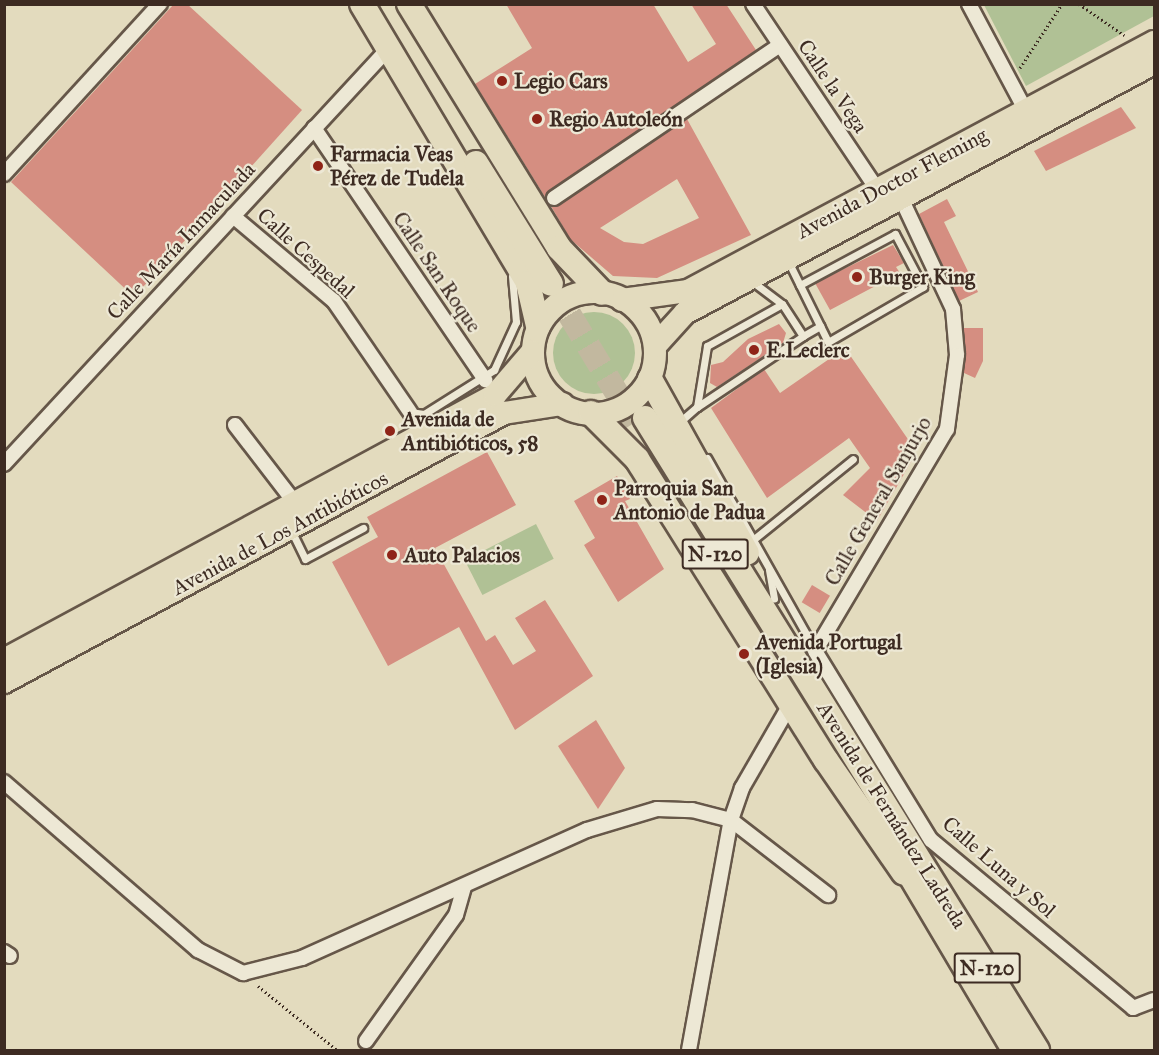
<!DOCTYPE html>
<meta charset="utf-8">
<style>
body{margin:0}
#map{position:relative;width:1159px;height:1055px;overflow:hidden;background:#e3dbbe;font-family:"IM FELL Great Primer",serif}
div>[style]{position:absolute}
.green>*{inset:0;background:#b0c195;transform-origin:0 0}
.round{border-radius:50%}
.building>*{inset:0;background:#d58e81;transform-origin:0 0}
.trunk-tunnel>*{height:24px;margin-top:-12px;transform-origin:0;background:repeating-linear-gradient(90deg,#c2b89f 0 24px,transparent 0 36px)}
.path>*{height:3px;margin-top:-1.5px;transform-origin:0;background:repeating-linear-gradient(90deg,#3d2b22 0 1.5px,transparent 0 4.5px)}
.roads{filter:drop-shadow(2px 0 #665749) drop-shadow(-2px 0 #665749) drop-shadow(0 2px #665749) drop-shadow(0 -2px #665749)}
.service>*{height:7px;margin:-3.5px;padding:0 3.5px;transform-origin:3.5px;border-radius:3.5px;background:#ede8d5}
.minor>*{height:14px;margin:-7px;padding:0 7px;transform-origin:7px;border-radius:7px;background:#ede8d5}
.primary>*{height:22px;margin:-11px;padding:0 11px;transform-origin:11px;border-radius:11px;background:#e3dbbe}
.primary>.ring{margin:-11px;padding:0;box-sizing:content-box;background:none;border:22px solid #e3dbbe;border-radius:50%}
.trunk>*{height:24px;margin:-12px;padding:0 12px;transform-origin:12px;border-radius:12px;background:#e3dbbe}
.dots>*{width:16px;height:16px;translate:-50% -50%;box-sizing:border-box;border:3px solid #ede8d5;border-radius:50%}
span{translate:-50% -50%;white-space:nowrap;text-align:center;line-height:1.15;-webkit-text-stroke:4.5px #ede8d5;paint-order:stroke}
.shield-label span{padding:2px 4px;background:#ede8d5;border:2px solid;border-radius:4px;-webkit-text-stroke-width:0}
.shield-label{font-size:20px;color:#3d2b22;font-weight:700}
.poi-label{font-size:21px;color:#3d2b22;font-weight:700}
.left{translate:0 -50%;text-align:left}
.street-label{font-size:21px;color:#3d2b22}
.frame{position:absolute;inset:0;border:6px solid #3d2b22;pointer-events:none}
</style>
<div id="map">
<div class="green">
<div style="clip-path:polygon(984px 5px,1154px 5px,1154px 16px,1026px 86px)"></div>
<div class="round" style="left:553px;top:312px;width:82px;height:82px"></div>
<div style="left:536px;top:524px;width:39px;height:80px;rotate:63deg"></div>
</div>
<div class="building">
<div style="clip-path:polygon(174px 4px,187px 4px,302px 110px,134px 297px,11px 182px)"></div>
<div style="clip-path:polygon(506px 4px,653px 4px,688px 62px,716px 44px,691px 4px,726px 4px,756px 50px,545px 197px,475px 84px,532px 48px)"></div>
<div style="clip-path:polygon(1121px 107px,1136px 128px,1046px 171px,1034px 151px)"></div>
<div style="clip-path:polygon(evenodd,687px 119px,751px 235px,657px 278px,613px 276px,570px 239px,551px 206px,687px 119px,677px 179px,699px 218px,643px 244px,624px 242px,600px 228px,677px 179px)"></div>
<div style="clip-path:polygon(947px 199px,956px 216px,944px 222px,978px 292px,959px 301px,919px 214px)"></div>
<div style="clip-path:polygon(893px 245px,904px 263px,896px 267px,900px 273px,830px 310px,815px 283px)"></div>
<div style="clip-path:polygon(779px 324px,786px 333px,783px 343px,717px 387px,710px 383px,711px 365px,723px 362px,748px 339px)"></div>
<div style="clip-path:polygon(964px 328px,983px 328px,983px 361px,975px 378px,964px 373px)"></div>
<div style="clip-path:polygon(845px 348px,914px 448px,915px 455px,877px 521px,843px 495px,870px 468px,849px 438px,767px 498px,711px 408px,764px 369px,780px 393px)"></div>
<div style="clip-path:polygon(487px 452px,516px 505px,435px 548px,486px 641px,495px 635px,513px 665px,536px 651px,515px 618px,545px 600px,593px 676px,515px 730px,459px 627px,388px 666px,332px 562px,378px 537px,367px 517px)"></div>
<div style="clip-path:polygon(617px 476px,630px 499px,625px 501px,664px 569px,618px 602px,584px 545px,595px 538px,574px 501px)"></div>
<div style="left:812px;top:585px;width:21px;height:20px;rotate:31deg"></div>
<div style="clip-path:polygon(596px 720px,625px 768px,598px 809px,558px 746px)"></div>
</div>
<div class="trunk-tunnel">
<div style="left:551px;top:284px;width:162px;rotate:58.9deg"></div>
</div>
<div class="path">
<div style="left:1079px;top:4px;width:55px;rotate:34.6deg"></div>
<div style="left:1020px;top:68px;width:77px;rotate:-56.7deg"></div>
<div style="left:258px;top:986px;width:102px;rotate:39deg"></div>
</div>
<div class="roads">
<div class="service">
<div style="left:789px;top:263px;width:88px;rotate:63.7deg"></div>
<div style="left:828px;top:342px;width:110px;rotate:-30.1deg"></div>
<div style="left:923px;top:287px;width:60px;rotate:-117.8deg"></div>
<div style="left:895px;top:234px;width:108px;rotate:151.8deg"></div>
<div style="left:803px;top:336px;width:20px;rotate:-30deg"></div>
<div style="left:697px;top:407px;width:128px;rotate:-33.8deg"></div>
<div style="left:803px;top:336px;width:38px;rotate:-123deg"></div>
<div style="left:410px;top:412px;width:14px;rotate:8deg"></div>
<div style="left:424px;top:414px;width:83px;rotate:-32.2deg"></div>
<div style="left:494px;top:370px;width:53px;rotate:-65.4deg"></div>
<div style="left:516px;top:322px;width:46px;rotate:-95deg"></div>
<div style="left:683px;top:419px;width:18px;rotate:-41deg"></div>
<div style="left:697px;top:407px;width:62px;rotate:-80.7deg"></div>
<div style="left:707px;top:346px;width:86px;rotate:-29.2deg"></div>
<div style="left:782px;top:304px;width:39px;rotate:-143deg"></div>
<div style="left:707px;top:458px;width:220px;rotate:60.6deg"></div>
<div style="left:291px;top:530px;width:32px;rotate:64deg"></div>
<div style="left:305px;top:559px;width:66px;rotate:-28.1deg"></div>
<div style="left:754px;top:539px;width:127px;rotate:-38.9deg"></div>
<div style="left:769px;top:570px;width:29px;rotate:80deg"></div>
</div>
<div class="minor">
<div style="left:753px;top:4px;width:225px;rotate:56.2deg"></div>
<div style="left:969px;top:4px;width:121px;rotate:62deg"></div>
<div style="left:314px;top:128px;width:305px;rotate:55.8deg"></div>
<div style="left:4px;top:174px;width:231px;rotate:-47.5deg"></div>
<div style="left:554px;top:198px;width:273px;rotate:-34.1deg"></div>
<div style="left:901px;top:198px;width:123px;rotate:64.9deg"></div>
<div style="left:953px;top:309px;width:46px;rotate:85deg"></div>
<div style="left:957px;top:355px;width:75px;rotate:97.7deg"></div>
<div style="left:947px;top:429px;width:258px;rotate:120.7deg"></div>
<div style="left:815px;top:651px;width:222px;rotate:58.5deg"></div>
<div style="left:931px;top:840px;width:263px;rotate:39.7deg"></div>
<div style="left:1133px;top:1008px;width:22px;rotate:-21deg"></div>
<div style="left:233px;top:216px;width:132px;rotate:40.1deg"></div>
<div style="left:334px;top:301px;width:135px;rotate:55.6deg"></div>
<div style="left:235px;top:425px;width:98px;rotate:52.4deg"></div>
<div style="left:4px;top:464px;width:567px;rotate:-47.22deg"></div>
<div style="left:4px;top:782px;width:257px;rotate:40.9deg"></div>
<div style="left:198px;top:950px;width:51px;rotate:27.1deg"></div>
<div style="left:243px;top:973px;width:61px;rotate:-14.3deg"></div>
<div style="left:302px;top:958px;width:312px;rotate:-24.2deg"></div>
<div style="left:587px;top:830px;width:73px;rotate:-16.7deg"></div>
<div style="left:657px;top:809px;width:35px;rotate:2deg"></div>
<div style="left:692px;top:810px;width:40px;rotate:14.4deg"></div>
<div style="left:731px;top:820px;width:123px;rotate:37.7deg"></div>
<div style="left:4px;top:952px;width:7px;rotate:34deg"></div>
<div style="left:366px;top:1041px;width:155px;rotate:-54.5deg"></div>
<div style="left:456px;top:915px;width:29px;rotate:-74deg"></div>
<div style="left:689px;top:1050px;width:234px;rotate:-79.7deg"></div>
<div style="left:731px;top:820px;width:34px;rotate:-71deg"></div>
<div style="left:742px;top:788px;width:96px;rotate:-60deg"></div>
</div>
<div class="primary">
<div class="ring" style="left:533px;top:292px;width:100px;height:100px"></div>
<div style="left:622px;top:300px;width:67px;rotate:-7.8deg"></div>
<div style="left:688px;top:291px;width:528px;rotate:-28.12deg"></div>
<div style="left:655px;top:346px;width:45px;rotate:-47.7deg"></div>
<div style="left:685px;top:313px;width:531px;rotate:-28.06deg"></div>
<div style="left:4px;top:660px;width:558px;rotate:-28.36deg"></div>
<div style="left:495px;top:395px;width:57px;rotate:-49.3deg"></div>
<div style="left:4px;top:682px;width:568px;rotate:-28.28deg"></div>
<div style="left:504px;top:413px;width:59px;rotate:-8.8deg"></div>
</div>
<div class="trunk">
<div style="left:362px;top:4px;width:325px;rotate:59.2deg"></div>
<div style="left:528px;top:283px;width:44px;rotate:76.9deg"></div>
<div style="left:409px;top:4px;width:286px;rotate:58.4deg"></div>
<div style="left:559px;top:248px;width:62px;rotate:46.3deg"></div>
<div style="left:476px;top:163px;width:142px;rotate:58.2deg"></div>
<div style="left:650px;top:379px;width:199px;rotate:60.9deg"></div>
<div style="left:591px;top:413px;width:65px;rotate:45deg"></div>
<div style="left:637px;top:459px;width:355px;rotate:57.9deg"></div>
<div style="left:826px;top:760px;width:137px;rotate:55.4deg"></div>
<div style="left:645px;top:418px;width:744px;rotate:58.19deg"></div>
<div style="left:899px;top:856px;width:226px;rotate:59.3deg"></div>
</div>
</div>
<div class="dots">
<div style="left:502px;top:81px;background:#8f2418"></div>
<div style="left:537px;top:119px;background:#8f2418"></div>
<div style="left:318px;top:166px;background:#8f2418"></div>
<div style="left:857px;top:277px;background:#8f2418"></div>
<div style="left:754px;top:350px;background:#8f2418"></div>
<div style="left:390px;top:431px;background:#8f2418"></div>
<div style="left:602px;top:500px;background:#8f2418"></div>
<div style="left:392px;top:555px;background:#8f2418"></div>
<div style="left:744px;top:654px;background:#8f2418"></div>
</div>
<div class="shield-label">
<span style="left:715px;top:554px">N-120</span>
<span style="left:987px;top:968px">N-120</span>
</div>
<div class="poi-label">
<span class="left" style="left:514px;top:81px">Legio Cars</span>
<span class="left" style="left:549px;top:119px">Regio Autoleón</span>
<span class="left" style="left:330px;top:166px">Farmacia Veas<br>Pérez de Tudela</span>
<span class="left" style="left:869px;top:277px">Burger King</span>
<span class="left" style="left:766px;top:350px">E.Leclerc</span>
<span class="left" style="left:402px;top:431px">Avenida de<br>Antibióticos, 58</span>
<span class="left" style="left:614px;top:500px">Parroquia San<br>Antonio de Padua</span>
<span class="left" style="left:404px;top:555px">Auto Palacios</span>
<span class="left" style="left:756px;top:654px">Avenida Portugal<br>(Iglesia)</span>
</div>
<div class="street-label">
<span style="left:833px;top:86px;rotate:56deg">Calle la Vega</span>
<span style="left:892px;top:183px;rotate:-28deg">Avenida Doctor Fleming</span>
<span style="left:181px;top:241px;rotate:-47deg">Calle María Inmaculada</span>
<span style="left:306px;top:253px;rotate:42deg">Calle Cespedal</span>
<span style="left:437px;top:272px;rotate:56deg">Calle San Roque</span>
<span style="left:878px;top:501px;rotate:-60deg">Calle General Sanjurjo</span>
<span style="left:280px;top:533px;rotate:-28deg">Avenida de Los Antibióticos</span>
<span style="left:892px;top:815px;rotate:58deg">Avenida de Fernández Ladreda</span>
<span style="left:999px;top:867px;rotate:41deg">Calle Luna y Sol</span>
</div>
<div class="frame"></div>
</div>
